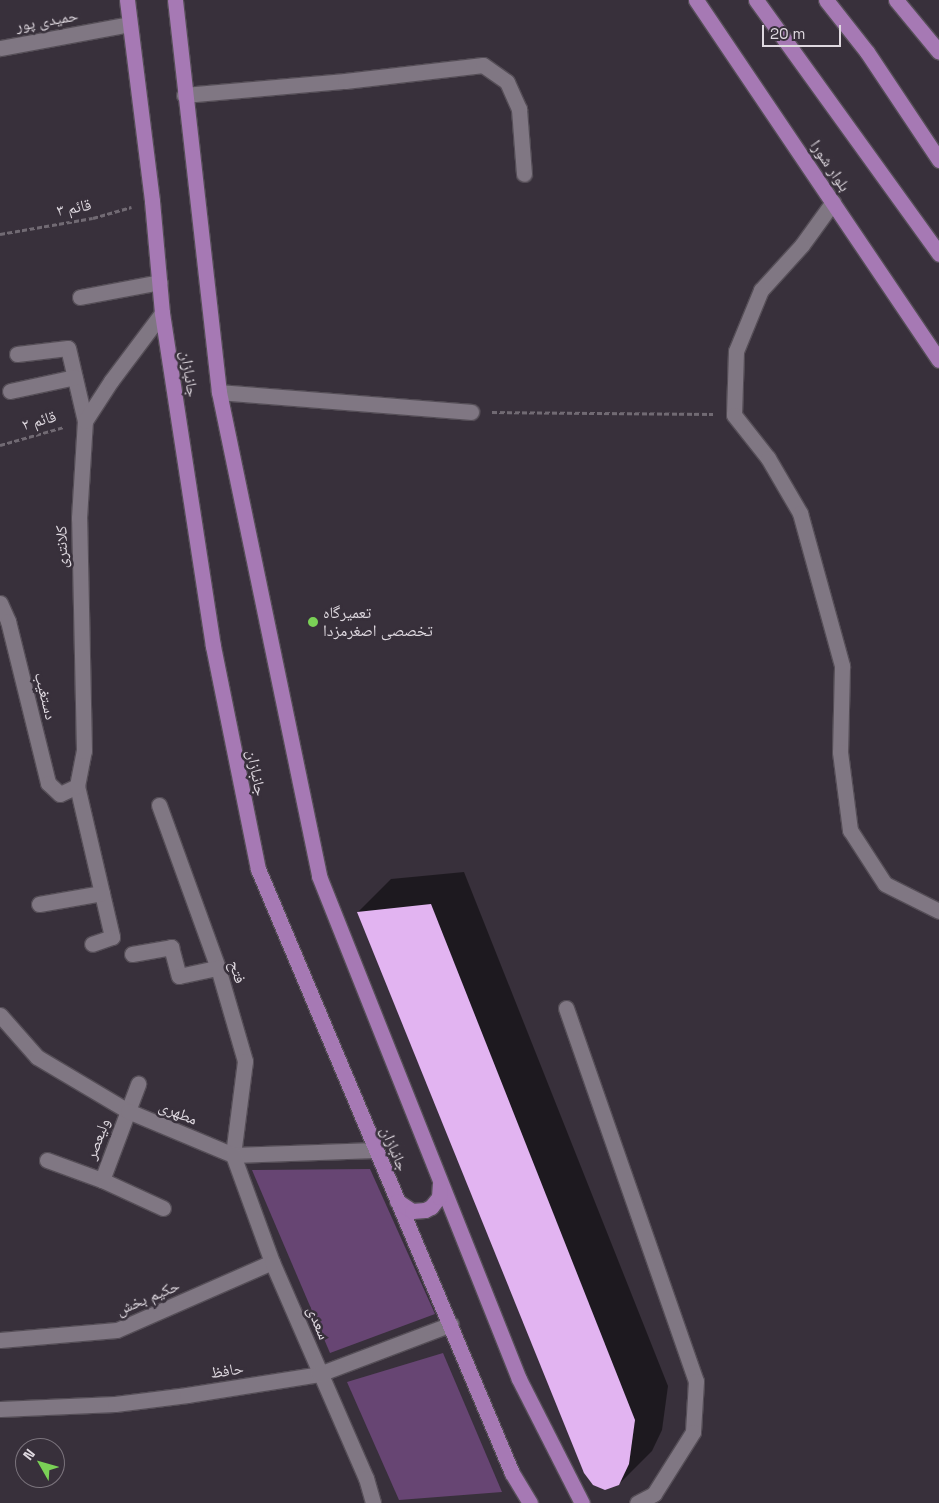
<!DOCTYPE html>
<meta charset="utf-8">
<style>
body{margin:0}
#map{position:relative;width:939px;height:1503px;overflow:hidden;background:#38303b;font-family:"Space Grotesk","Noto Naskh Arabic",sans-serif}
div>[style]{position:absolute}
.green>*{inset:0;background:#674573}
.shadow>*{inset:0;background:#0007}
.building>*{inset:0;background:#e2b4f1}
.path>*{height:3px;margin-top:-1.5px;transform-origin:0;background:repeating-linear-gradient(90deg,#716a73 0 5px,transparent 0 7.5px)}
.roads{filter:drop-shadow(1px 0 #554e57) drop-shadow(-1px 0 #554e57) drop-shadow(0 1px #554e57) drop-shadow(0 -1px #554e57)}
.lane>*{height:15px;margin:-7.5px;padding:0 7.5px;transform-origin:7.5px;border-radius:7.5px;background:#807783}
.street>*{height:15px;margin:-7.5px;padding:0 7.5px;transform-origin:7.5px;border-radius:7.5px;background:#807783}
.primary>*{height:15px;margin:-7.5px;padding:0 7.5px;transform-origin:7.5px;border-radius:7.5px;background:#a679b4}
.dots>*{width:14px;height:14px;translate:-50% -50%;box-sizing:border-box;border:2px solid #38303b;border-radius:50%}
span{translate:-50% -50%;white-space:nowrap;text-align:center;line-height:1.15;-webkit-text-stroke:5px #38303b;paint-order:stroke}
.street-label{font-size:16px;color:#dfd9e0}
.poi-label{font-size:16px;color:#dfd9e0}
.left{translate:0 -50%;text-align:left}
.north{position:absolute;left:15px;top:1438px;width:50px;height:50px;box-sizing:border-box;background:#38303b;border:1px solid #7b747d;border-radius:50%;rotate:308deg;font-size:14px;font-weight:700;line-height:20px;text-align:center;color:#dfd9e0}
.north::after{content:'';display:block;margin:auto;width:18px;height:22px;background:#7ad156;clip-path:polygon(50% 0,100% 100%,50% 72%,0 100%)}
.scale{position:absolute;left:762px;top:25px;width:79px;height:22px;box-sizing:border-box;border:2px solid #dfd9e0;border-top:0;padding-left:6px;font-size:15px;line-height:18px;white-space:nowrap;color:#dfd9e0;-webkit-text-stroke:4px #38303b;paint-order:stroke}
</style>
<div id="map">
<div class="green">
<div style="clip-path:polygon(370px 1169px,435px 1314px,330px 1353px,252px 1170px)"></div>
<div style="clip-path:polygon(443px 1353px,502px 1492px,399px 1500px,347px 1382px)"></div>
</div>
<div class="shadow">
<div style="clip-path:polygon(464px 872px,668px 1386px,662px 1430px,652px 1451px,619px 1484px,358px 912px,391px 879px)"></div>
</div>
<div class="building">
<div style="clip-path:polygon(431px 904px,635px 1420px,629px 1464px,619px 1485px,605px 1490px,593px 1485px,584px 1473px,357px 912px)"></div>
</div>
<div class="path">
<div style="left:0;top:234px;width:94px;rotate:-9.8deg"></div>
<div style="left:93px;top:218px;width:40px;rotate:-16deg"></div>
<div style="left:492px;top:412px;width:221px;rotate:0.5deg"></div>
<div style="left:0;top:445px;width:66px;rotate:-15.7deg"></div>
</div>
<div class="roads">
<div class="lane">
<div style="left:184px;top:95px;width:162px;rotate:-5deg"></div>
<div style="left:345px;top:81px;width:139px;rotate:-6.6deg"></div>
<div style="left:483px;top:65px;width:29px;rotate:35deg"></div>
<div style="left:507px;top:82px;width:30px;rotate:66deg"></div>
<div style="left:519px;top:109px;width:65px;rotate:85.6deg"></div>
<div style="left:80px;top:297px;width:81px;rotate:-10.6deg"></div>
<div style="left:17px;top:354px;width:51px;rotate:-6.7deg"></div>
<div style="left:68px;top:348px;width:75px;rotate:76.9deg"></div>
<div style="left:10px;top:391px;width:66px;rotate:-12.2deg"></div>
<div style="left:77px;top:786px;width:155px;rotate:76.9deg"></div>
<div style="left:112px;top:937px;width:21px;rotate:161deg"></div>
<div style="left:159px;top:805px;width:173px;rotate:70.1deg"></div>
<div style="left:218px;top:968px;width:97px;rotate:73.8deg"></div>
<div style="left:245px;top:1061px;width:95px;rotate:97.3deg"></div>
<div style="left:39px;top:904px;width:64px;rotate:-9.9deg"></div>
<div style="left:132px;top:954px;width:40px;rotate:-10deg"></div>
<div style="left:171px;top:947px;width:30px;rotate:75deg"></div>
<div style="left:179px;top:976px;width:40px;rotate:-12deg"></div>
<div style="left:47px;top:1160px;width:59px;rotate:20deg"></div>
<div style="left:102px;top:1180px;width:67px;rotate:24.7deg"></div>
<div style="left:102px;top:1180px;width:103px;rotate:-69.4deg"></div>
<div style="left:0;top:1340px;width:117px;rotate:-4.9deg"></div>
<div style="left:117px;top:1330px;width:169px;rotate:-23.7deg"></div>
</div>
<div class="street">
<div style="left:0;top:48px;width:131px;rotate:-10.5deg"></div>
<div style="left:833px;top:202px;width:53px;rotate:125.8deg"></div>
<div style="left:802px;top:245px;width:61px;rotate:132.3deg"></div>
<div style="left:761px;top:290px;width:66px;rotate:112.3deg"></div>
<div style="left:736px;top:351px;width:64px;rotate:91.8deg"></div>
<div style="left:734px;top:415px;width:55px;rotate:51.7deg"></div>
<div style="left:768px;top:458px;width:64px;rotate:59.8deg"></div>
<div style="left:800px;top:513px;width:159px;rotate:74.6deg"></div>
<div style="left:842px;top:666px;width:86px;rotate:91.3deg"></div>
<div style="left:840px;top:752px;width:79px;rotate:82.7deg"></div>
<div style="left:850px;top:830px;width:64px;rotate:57.1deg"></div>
<div style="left:885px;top:884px;width:60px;rotate:26.6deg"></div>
<div style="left:219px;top:392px;width:253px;rotate:4.5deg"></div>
<div style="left:0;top:603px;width:20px;rotate:66deg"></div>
<div style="left:8px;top:621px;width:167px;rotate:76.1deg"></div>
<div style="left:48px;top:783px;width:16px;rotate:43deg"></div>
<div style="left:60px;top:794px;width:19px;rotate:-25deg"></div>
<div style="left:77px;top:786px;width:36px;rotate:-79deg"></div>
<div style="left:84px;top:751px;width:233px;rotate:-91.2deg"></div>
<div style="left:79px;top:518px;width:97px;rotate:-86.5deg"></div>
<div style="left:85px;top:421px;width:48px;rotate:-57deg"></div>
<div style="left:111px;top:381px;width:85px;rotate:-53.1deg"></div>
<div style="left:566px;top:1008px;width:395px;rotate:70.8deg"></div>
<div style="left:696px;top:1381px;width:51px;rotate:93.4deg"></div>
<div style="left:693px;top:1432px;width:73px;rotate:122.2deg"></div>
<div style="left:654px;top:1494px;width:19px;rotate:152deg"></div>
<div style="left:0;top:1015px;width:56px;rotate:48.6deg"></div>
<div style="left:37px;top:1057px;width:106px;rotate:30.7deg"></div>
<div style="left:128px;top:1111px;width:114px;rotate:22.7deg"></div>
<div style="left:233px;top:1155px;width:142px;rotate:-2deg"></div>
<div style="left:233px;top:1155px;width:114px;rotate:70deg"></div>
<div style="left:272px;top:1262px;width:236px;rotate:66.5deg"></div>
<div style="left:366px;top:1478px;width:26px;rotate:74deg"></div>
<div style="left:0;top:1409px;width:115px;rotate:-2.5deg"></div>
<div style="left:115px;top:1404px;width:73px;rotate:-7.1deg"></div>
<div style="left:187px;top:1395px;width:134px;rotate:-9deg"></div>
<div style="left:319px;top:1374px;width:141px;rotate:-20.7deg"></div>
</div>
<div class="primary">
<div style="left:127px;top:0;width:203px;rotate:82.9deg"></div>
<div style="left:152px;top:201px;width:112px;rotate:84.9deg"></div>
<div style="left:162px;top:313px;width:337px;rotate:81.3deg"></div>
<div style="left:213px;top:646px;width:227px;rotate:78.6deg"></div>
<div style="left:258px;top:869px;width:655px;rotate:67.19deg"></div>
<div style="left:512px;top:1473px;width:35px;rotate:59deg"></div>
<div style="left:175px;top:0;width:394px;rotate:83.6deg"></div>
<div style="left:219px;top:392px;width:494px;rotate:78.3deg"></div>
<div style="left:319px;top:876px;width:541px;rotate:68.32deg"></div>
<div style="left:519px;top:1379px;width:139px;rotate:63.1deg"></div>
<div style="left:696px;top:0;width:434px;rotate:56deg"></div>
<div style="left:756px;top:0;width:313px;rotate:54.2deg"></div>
<div style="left:826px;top:0;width:66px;rotate:51.7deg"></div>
<div style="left:867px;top:52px;width:130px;rotate:56.3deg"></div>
<div style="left:896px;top:0;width:67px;rotate:50.4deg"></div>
<div style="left:397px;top:1201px;width:18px;rotate:34deg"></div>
<div style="left:412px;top:1211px;width:13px;rotate:-4deg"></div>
<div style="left:425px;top:1210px;width:7px;rotate:-27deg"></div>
<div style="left:431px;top:1207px;width:13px;rotate:-51deg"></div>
<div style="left:439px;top:1197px;width:13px;rotate:-86deg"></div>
</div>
</div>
<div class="dots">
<div style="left:313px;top:622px;background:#7ad156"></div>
</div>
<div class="street-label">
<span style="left:47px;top:21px;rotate:-10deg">حمیدی پور</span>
<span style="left:830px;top:166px;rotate:56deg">بلوار شورا</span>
<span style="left:74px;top:208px;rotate:-11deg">قائم ۳</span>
<span style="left:189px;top:374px;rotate:81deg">جانبازان</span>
<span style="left:39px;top:421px;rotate:-16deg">قائم ۲</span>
<span style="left:62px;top:547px;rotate:-91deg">کلانتری</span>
<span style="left:45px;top:696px;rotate:76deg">دستغیب</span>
<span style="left:256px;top:773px;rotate:79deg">جانبازان</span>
<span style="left:237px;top:972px;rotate:73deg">فتح</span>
<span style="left:178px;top:1113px;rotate:23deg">مطهری</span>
<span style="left:98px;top:1139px;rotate:-69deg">ولیعصر</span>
<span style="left:394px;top:1149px;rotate:67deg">جانبازان</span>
<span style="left:148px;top:1298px;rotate:-23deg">حکیم بخش</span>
<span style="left:318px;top:1323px;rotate:68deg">سعدی</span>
<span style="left:227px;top:1371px;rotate:-9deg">حافظ</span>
</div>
<div class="poi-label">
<span class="left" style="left:323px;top:622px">تعمیرگاه<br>تخصصی اصغرمزدا</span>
</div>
<div class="north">N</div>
<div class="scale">20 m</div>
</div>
